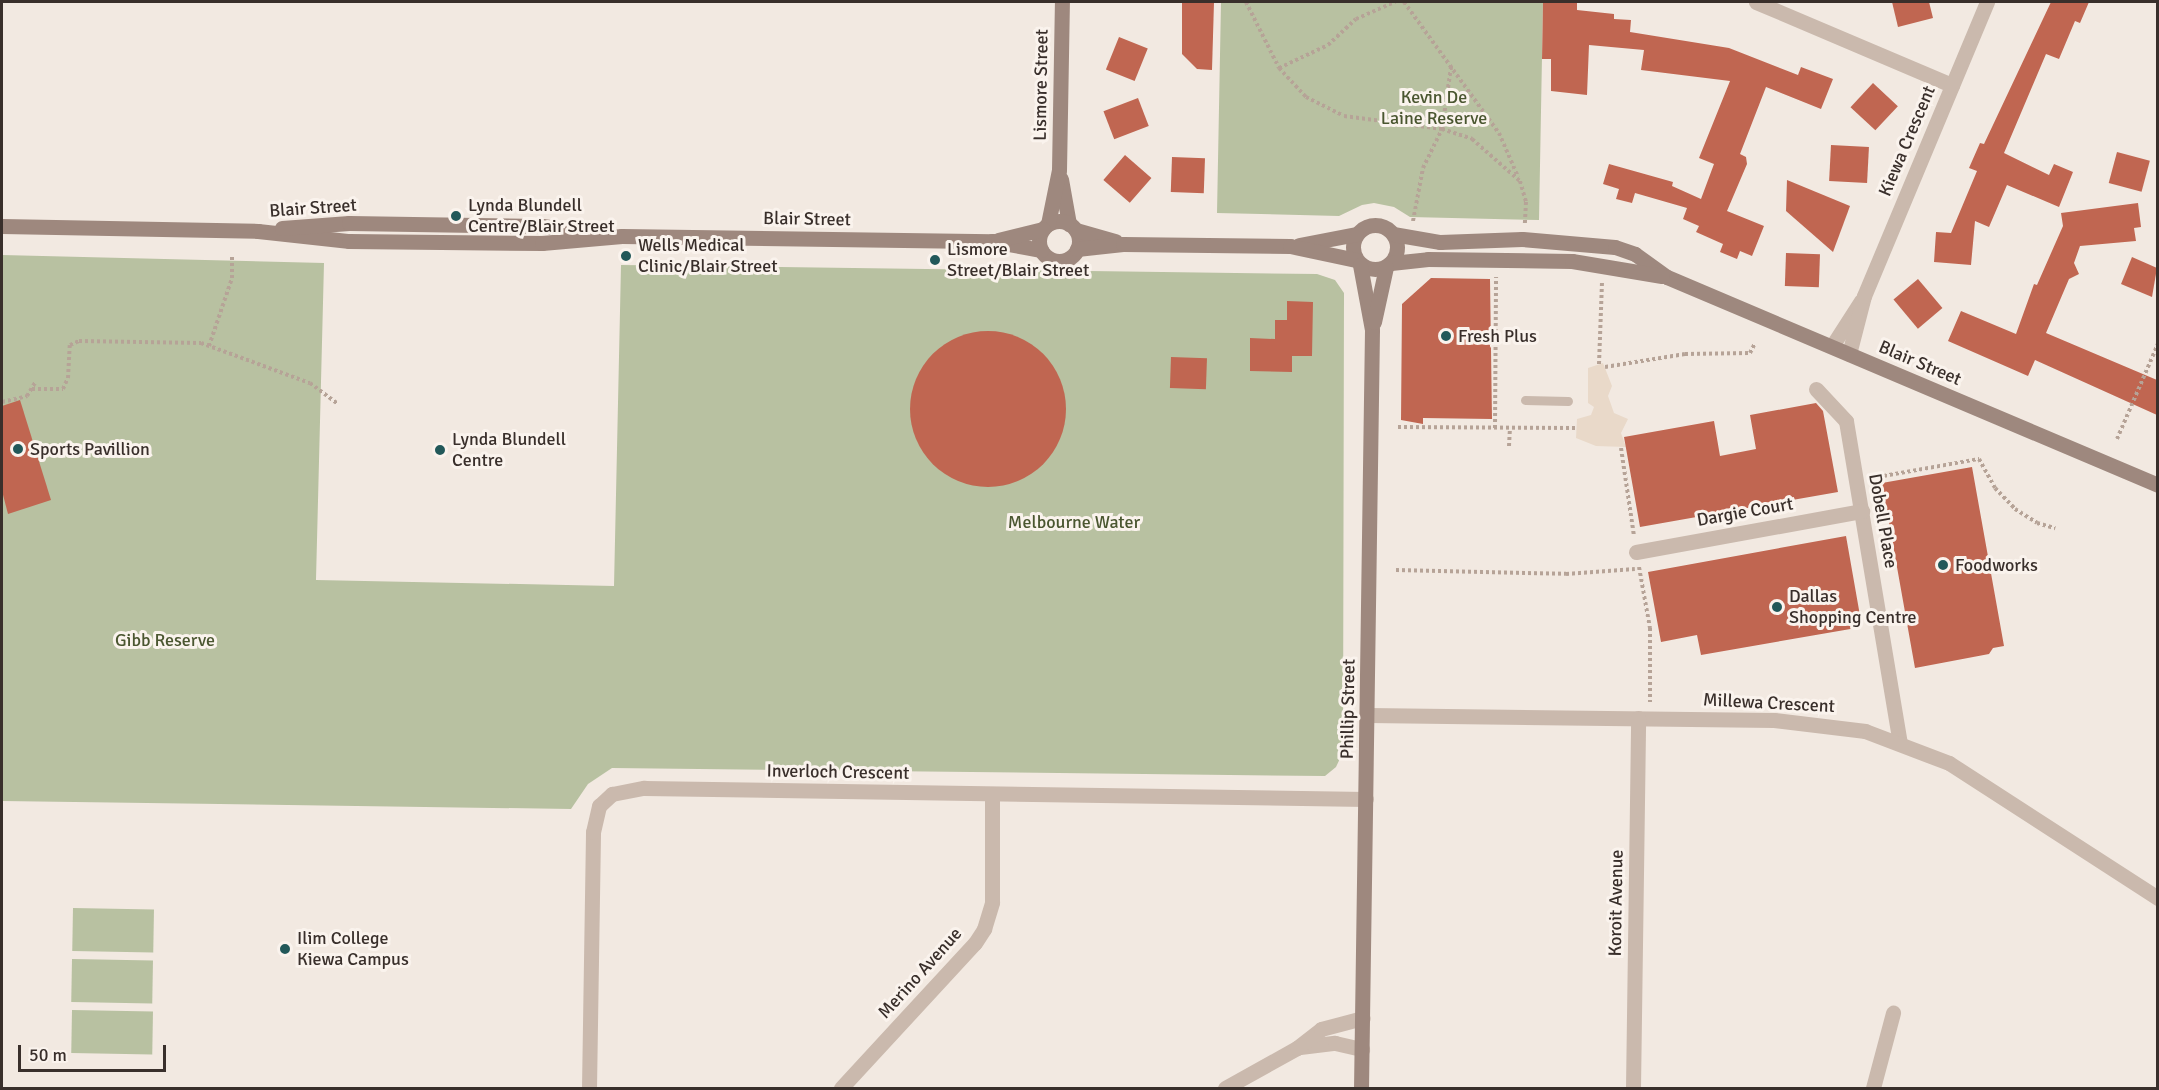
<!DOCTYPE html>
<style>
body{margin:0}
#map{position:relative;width:2159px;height:1090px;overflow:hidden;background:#f2e9e1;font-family:Signika,sans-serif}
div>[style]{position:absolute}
.green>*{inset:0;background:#b8c1a1;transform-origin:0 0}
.plaza>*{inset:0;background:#e9d9c9}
.building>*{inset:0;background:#c06651;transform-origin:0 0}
.round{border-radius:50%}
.path>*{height:4px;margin-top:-2px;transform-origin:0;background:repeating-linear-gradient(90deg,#b6a397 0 3px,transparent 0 6px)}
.lane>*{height:9px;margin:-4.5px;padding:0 4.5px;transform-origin:4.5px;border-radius:4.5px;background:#cab9ad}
.street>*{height:15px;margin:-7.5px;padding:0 7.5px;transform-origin:7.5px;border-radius:7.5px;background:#cab9ad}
.secondary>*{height:15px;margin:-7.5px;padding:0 7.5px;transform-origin:7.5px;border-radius:7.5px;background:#9e887e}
.secondary>.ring{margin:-7.5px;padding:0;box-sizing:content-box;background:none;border:15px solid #9e887e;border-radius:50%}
.dots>*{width:16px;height:16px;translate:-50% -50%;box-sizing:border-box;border:3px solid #faf3ed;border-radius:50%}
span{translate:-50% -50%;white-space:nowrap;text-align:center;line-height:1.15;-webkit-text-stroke:6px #faf3ed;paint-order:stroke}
.street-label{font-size:18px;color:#392f2b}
.park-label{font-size:18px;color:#4a5630}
.poi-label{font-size:18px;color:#392f2b}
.left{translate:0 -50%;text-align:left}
.frame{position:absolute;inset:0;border:3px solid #392f2b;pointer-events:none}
.scale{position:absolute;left:18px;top:1045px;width:148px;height:27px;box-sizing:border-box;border:3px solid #392f2b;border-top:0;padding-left:8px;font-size:18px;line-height:21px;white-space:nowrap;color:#392f2b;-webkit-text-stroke:4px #faf3ed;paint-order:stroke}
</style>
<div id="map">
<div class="green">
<div style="clip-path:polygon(1221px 2px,1543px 2px,1539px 220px,1410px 217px,1394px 207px,1374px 203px,1362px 205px,1339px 216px,1217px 213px)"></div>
<div style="clip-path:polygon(2px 255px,324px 263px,316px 580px,614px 586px,621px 265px,1317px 274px,1335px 280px,1344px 293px,1343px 752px,1336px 767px,1325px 776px,612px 768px,588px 784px,571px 809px,2px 801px)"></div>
<div style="left:73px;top:908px;width:81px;height:43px;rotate:1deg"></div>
<div style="left:72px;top:959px;width:81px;height:43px;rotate:1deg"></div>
<div style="left:72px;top:1010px;width:81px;height:43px;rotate:1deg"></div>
</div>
<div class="plaza">
<div style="clip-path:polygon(1603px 363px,1612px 386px,1608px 396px,1614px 413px,1628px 419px,1621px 433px,1626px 447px,1596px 446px,1576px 438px,1577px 419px,1591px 415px,1594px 407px,1588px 403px,1588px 368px)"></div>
</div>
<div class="building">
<div style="clip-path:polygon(1182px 2px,1214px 2px,1212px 70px,1197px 69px,1182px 54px)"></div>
<div style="clip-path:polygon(1543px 2px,1577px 2px,1577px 10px,1614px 14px,1614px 19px,1631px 20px,1630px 32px,1729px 48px,1798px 75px,1801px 67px,1833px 79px,1821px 109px,1766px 87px,1740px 154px,1746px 157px,1747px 164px,1727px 211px,1764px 226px,1752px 256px,1740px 251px,1737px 259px,1720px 252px,1723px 244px,1696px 232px,1699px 226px,1683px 219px,1687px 208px,1635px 193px,1632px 203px,1616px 199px,1619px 189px,1603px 184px,1609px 164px,1673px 182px,1672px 186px,1701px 199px,1714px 164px,1699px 158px,1730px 81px,1641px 70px,1644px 50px,1589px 45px,1587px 95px,1551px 91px,1551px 59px,1542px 59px)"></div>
<div style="clip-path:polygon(1892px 2px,1929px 2px,1933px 18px,1898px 27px)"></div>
<div style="clip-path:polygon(2051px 2px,2089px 2px,2080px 23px,2075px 21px,2059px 59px,2046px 54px,2004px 153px,2049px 175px,2054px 164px,2073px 172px,2059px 207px,2007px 185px,1989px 227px,1975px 221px,1971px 265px,1934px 262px,1936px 232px,1951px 233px,1977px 171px,1969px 168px,1980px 143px,1984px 144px)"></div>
<div style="left:1119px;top:37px;width:31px;height:35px;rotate:22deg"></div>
<div style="left:1873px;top:83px;width:34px;height:33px;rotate:43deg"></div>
<div style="left:1138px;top:98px;width:30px;height:37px;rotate:69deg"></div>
<div style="left:1831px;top:145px;width:38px;height:36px;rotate:3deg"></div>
<div style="left:2117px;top:152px;width:34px;height:32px;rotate:15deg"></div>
<div style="left:1125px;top:155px;width:35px;height:33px;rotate:41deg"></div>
<div style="left:1172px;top:157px;width:33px;height:35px;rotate:2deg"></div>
<div style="clip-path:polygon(1787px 180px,1850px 206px,1833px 252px,1786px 211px)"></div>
<div style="clip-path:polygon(2138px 203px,2141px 227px,2134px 228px,2136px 241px,2080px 246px,2074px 263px,2079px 274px,2069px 279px,2046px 333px,2157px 380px,2157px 415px,2035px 360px,2028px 376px,1948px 341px,1961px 311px,2016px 334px,2034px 284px,2037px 285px,2063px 226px,2061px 213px)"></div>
<div style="left:1786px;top:253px;width:34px;height:33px;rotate:2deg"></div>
<div style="clip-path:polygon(2132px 257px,2157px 268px,2152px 297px,2121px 284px)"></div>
<div style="clip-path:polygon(1431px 278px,1490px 279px,1492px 419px,1423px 418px,1423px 424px,1401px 420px,1402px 304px)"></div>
<div style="left:1918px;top:279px;width:38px;height:32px;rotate:50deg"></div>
<div style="clip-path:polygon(1287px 301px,1313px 302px,1312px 356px,1292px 356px,1292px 372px,1250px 371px,1250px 338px,1275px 339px,1275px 320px,1287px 320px)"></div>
<div class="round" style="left:910px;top:331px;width:156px;height:156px"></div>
<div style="left:1171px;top:357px;width:36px;height:31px;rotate:2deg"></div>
<div style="clip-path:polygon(20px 400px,51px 500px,8px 514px,2px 491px,2px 406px)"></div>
<div style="clip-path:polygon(1816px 403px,1823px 411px,1838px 492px,1640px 527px,1624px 437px,1714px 421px,1720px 456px,1756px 449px,1750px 415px)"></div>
<div style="clip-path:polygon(1972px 467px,2004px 646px,1993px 648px,1989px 654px,1915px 668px,1882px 483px)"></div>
<div style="clip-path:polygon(1846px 536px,1862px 627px,1701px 655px,1697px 635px,1661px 642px,1648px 572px)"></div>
</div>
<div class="path">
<div style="left:1246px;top:2px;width:74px;rotate:63.4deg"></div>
<div style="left:1279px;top:68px;width:40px;rotate:47deg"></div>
<div style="left:1306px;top:97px;width:42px;rotate:26.6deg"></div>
<div style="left:1344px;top:116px;width:99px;rotate:7.6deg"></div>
<div style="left:1442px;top:129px;width:32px;rotate:18deg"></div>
<div style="left:1472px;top:139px;width:64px;rotate:41.2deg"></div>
<div style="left:1520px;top:181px;width:22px;rotate:74deg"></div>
<div style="left:1526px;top:202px;width:22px;rotate:93deg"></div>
<div style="left:1404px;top:2px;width:162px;rotate:54.1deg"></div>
<div style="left:1499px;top:133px;width:48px;rotate:66.6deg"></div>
<div style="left:1279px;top:68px;width:54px;rotate:-25.1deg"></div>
<div style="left:1328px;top:45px;width:38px;rotate:-43deg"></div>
<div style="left:1356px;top:19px;width:43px;rotate:-23.6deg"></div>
<div style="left:1413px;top:221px;width:54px;rotate:-79.3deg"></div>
<div style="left:1423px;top:168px;width:43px;rotate:-64deg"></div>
<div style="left:1442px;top:129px;width:63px;rotate:-81.7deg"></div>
<div style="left:209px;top:346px;width:72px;rotate:-71.3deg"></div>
<div style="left:232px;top:278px;width:21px;rotate:-90deg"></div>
<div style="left:1599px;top:364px;width:83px;rotate:-87.9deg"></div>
<div style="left:1605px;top:367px;width:81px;rotate:-9.2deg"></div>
<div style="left:1685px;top:354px;width:65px;rotate:-0.9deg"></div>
<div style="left:1750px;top:353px;width:11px;rotate:-63deg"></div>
<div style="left:32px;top:389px;width:31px"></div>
<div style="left:63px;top:389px;width:12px;rotate:-66deg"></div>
<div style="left:68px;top:378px;width:33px;rotate:-87deg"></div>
<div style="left:70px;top:345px;width:10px;rotate:-24deg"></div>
<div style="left:79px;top:341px;width:122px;rotate:0.9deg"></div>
<div style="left:201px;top:343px;width:116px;rotate:20.2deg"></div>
<div style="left:310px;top:383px;width:34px;rotate:37deg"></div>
<div style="left:2px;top:402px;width:26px;rotate:-13deg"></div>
<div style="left:27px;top:396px;width:17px;rotate:-59deg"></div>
<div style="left:1398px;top:427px;width:178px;rotate:0.3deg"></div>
<div style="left:1495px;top:428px;width:151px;rotate:-89.6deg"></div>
<div style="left:2117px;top:439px;width:103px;rotate:-66.7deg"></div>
<div style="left:1509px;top:446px;width:18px;rotate:-87deg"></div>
<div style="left:1621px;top:448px;width:89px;rotate:81.6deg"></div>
<div style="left:1872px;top:478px;width:109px;rotate:-10.1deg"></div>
<div style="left:1979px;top:459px;width:33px;rotate:61deg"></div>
<div style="left:1995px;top:488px;width:29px;rotate:46deg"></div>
<div style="left:2015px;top:509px;width:26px;rotate:32deg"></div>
<div style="left:2037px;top:523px;width:19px;rotate:16deg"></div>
<div style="left:1639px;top:567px;width:62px;rotate:79.8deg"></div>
<div style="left:1650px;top:628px;width:74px;rotate:90deg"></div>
<div style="left:1396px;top:570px;width:170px;rotate:1.3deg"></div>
<div style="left:1566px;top:574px;width:69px;rotate:-4.1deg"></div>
</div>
<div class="lane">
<div style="left:1525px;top:400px;width:43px;rotate:1.3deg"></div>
</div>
<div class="street">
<div style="left:1756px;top:2px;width:213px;rotate:23deg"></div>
<div style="left:1832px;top:346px;width:54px;rotate:-57.2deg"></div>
<div style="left:1849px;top:354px;width:60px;rotate:-75.5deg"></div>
<div style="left:1864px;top:296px;width:319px;rotate:-67.3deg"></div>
<div style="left:1816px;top:389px;width:44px;rotate:46.8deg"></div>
<div style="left:1846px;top:421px;width:326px;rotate:80.5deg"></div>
<div style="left:1636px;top:552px;width:230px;rotate:-10.3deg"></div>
<div style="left:1368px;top:715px;width:406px;rotate:0.7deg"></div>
<div style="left:1774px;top:720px;width:92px;rotate:6.9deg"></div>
<div style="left:1865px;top:731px;width:90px;rotate:20.9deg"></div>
<div style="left:1949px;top:763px;width:249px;rotate:32.9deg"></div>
<div style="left:1300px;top:1047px;width:35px;rotate:-7deg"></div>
<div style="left:1335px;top:1043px;width:28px;rotate:13deg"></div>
<div style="left:589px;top:1088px;width:256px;rotate:-89.1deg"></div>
<div style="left:593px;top:832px;width:27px;rotate:-77deg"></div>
<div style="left:599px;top:806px;width:18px;rotate:-43deg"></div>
<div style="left:612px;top:794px;width:33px;rotate:-11deg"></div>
<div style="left:644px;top:788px;width:722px;rotate:0.87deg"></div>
<div style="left:841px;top:1088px;width:197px;rotate:-47.3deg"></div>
<div style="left:975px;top:943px;width:17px;rotate:-57deg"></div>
<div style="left:984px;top:929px;width:28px;rotate:-73deg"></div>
<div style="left:992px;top:902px;width:108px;rotate:-90deg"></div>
<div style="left:1225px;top:1088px;width:82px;rotate:-29.1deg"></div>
<div style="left:1297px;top:1048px;width:31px;rotate:-38deg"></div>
<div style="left:1321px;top:1029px;width:43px;rotate:-14.7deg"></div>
<div style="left:1633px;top:1088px;width:370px;rotate:-89.2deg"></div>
<div style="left:1873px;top:1088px;width:78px;rotate:-75.1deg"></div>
</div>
<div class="secondary">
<div style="left:1061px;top:179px;width:46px;rotate:79.9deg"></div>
<div class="ring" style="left:1039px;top:221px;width:25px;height:25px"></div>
<div style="left:1048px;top:224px;width:55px;rotate:-78.5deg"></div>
<div style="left:1059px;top:170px;width:168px;rotate:-89deg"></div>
<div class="ring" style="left:1353px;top:225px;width:29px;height:29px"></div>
<div style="left:2px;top:226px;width:256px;rotate:1.1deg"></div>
<div style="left:258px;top:231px;width:92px;rotate:6.3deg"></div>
<div style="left:349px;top:241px;width:193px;rotate:0.6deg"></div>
<div style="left:542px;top:243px;width:80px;rotate:-5deg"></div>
<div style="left:622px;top:236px;width:370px;rotate:0.8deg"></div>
<div style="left:992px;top:241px;width:50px;rotate:10.4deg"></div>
<div style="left:282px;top:228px;width:67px;rotate:-4.3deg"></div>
<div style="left:349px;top:223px;width:193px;rotate:0.9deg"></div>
<div style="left:542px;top:226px;width:48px;rotate:7.1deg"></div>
<div style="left:1076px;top:230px;width:41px;rotate:15.8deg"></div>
<div style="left:1393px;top:234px;width:48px;rotate:9.7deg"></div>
<div style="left:1440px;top:242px;width:82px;rotate:-2.1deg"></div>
<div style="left:1522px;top:239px;width:93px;rotate:4.9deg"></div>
<div style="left:1615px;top:247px;width:21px;rotate:19deg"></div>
<div style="left:1635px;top:254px;width:39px;rotate:36deg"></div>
<div style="left:1667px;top:277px;width:533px;rotate:22.96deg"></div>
<div style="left:998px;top:240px;width:46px;rotate:-13.7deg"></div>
<div style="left:1299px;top:245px;width:58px;rotate:-10.9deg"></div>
<div style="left:1077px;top:249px;width:46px;rotate:-6.2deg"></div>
<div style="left:1123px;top:244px;width:167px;rotate:0.7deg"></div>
<div style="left:1290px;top:246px;width:67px;rotate:12deg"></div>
<div style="left:1391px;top:263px;width:37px;rotate:-6deg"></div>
<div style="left:1428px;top:259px;width:144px;rotate:0.8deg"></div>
<div style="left:1572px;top:261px;width:91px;rotate:9.5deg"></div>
<div style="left:1360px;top:265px;width:66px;rotate:79.5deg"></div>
<div style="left:1372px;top:330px;width:758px;rotate:90.83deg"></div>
<div style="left:1374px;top:322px;width:56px;rotate:-77.7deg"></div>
</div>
<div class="dots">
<div style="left:456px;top:216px;background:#225859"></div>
<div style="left:626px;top:256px;background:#225859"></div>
<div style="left:935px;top:260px;background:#225859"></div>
<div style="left:1446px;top:336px;background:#225859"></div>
<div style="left:18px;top:449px;background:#225859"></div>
<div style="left:440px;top:450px;background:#225859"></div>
<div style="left:1943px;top:565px;background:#225859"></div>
<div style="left:1777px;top:607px;background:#225859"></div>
<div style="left:285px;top:949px;background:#225859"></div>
</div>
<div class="street-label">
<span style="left:1041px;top:85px;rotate:-89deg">Lismore Street</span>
<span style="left:1907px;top:141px;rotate:-67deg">Kiewa Crescent</span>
<span style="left:313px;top:208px;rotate:-4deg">Blair Street</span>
<span style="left:807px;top:219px;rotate:1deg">Blair Street</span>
<span style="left:1920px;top:363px;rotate:23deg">Blair Street</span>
<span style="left:1745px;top:512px;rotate:-10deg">Dargie Court</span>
<span style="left:1883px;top:521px;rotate:80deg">Dobell Place</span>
<span style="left:1769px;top:703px;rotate:3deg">Millewa Crescent</span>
<span style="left:1348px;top:709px;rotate:-89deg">Phillip Street</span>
<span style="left:838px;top:772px;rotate:1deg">Inverloch Crescent</span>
<span style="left:1616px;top:903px;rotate:-89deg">Koroit Avenue</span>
<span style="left:920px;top:973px;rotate:-48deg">Merino Avenue</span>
</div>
<div class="park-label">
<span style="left:1434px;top:108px">Kevin De<br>Laine Reserve</span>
<span style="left:1074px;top:522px">Melbourne Water</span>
<span style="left:165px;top:640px">Gibb Reserve</span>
</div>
<div class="poi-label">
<span class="left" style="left:468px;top:216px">Lynda Blundell<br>Centre/Blair Street</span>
<span class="left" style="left:638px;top:256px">Wells Medical<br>Clinic/Blair Street</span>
<span class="left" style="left:947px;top:260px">Lismore<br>Street/Blair Street</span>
<span class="left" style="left:1458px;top:336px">Fresh Plus</span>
<span class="left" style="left:452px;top:450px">Lynda Blundell<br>Centre</span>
<span class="left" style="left:30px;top:449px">Sports Pavillion</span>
<span class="left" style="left:1955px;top:565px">Foodworks</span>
<span class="left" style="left:1789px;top:607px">Dallas<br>Shopping Centre</span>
<span class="left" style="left:297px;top:949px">Ilim College<br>Kiewa Campus</span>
</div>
<div class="frame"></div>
<div class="scale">50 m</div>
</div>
